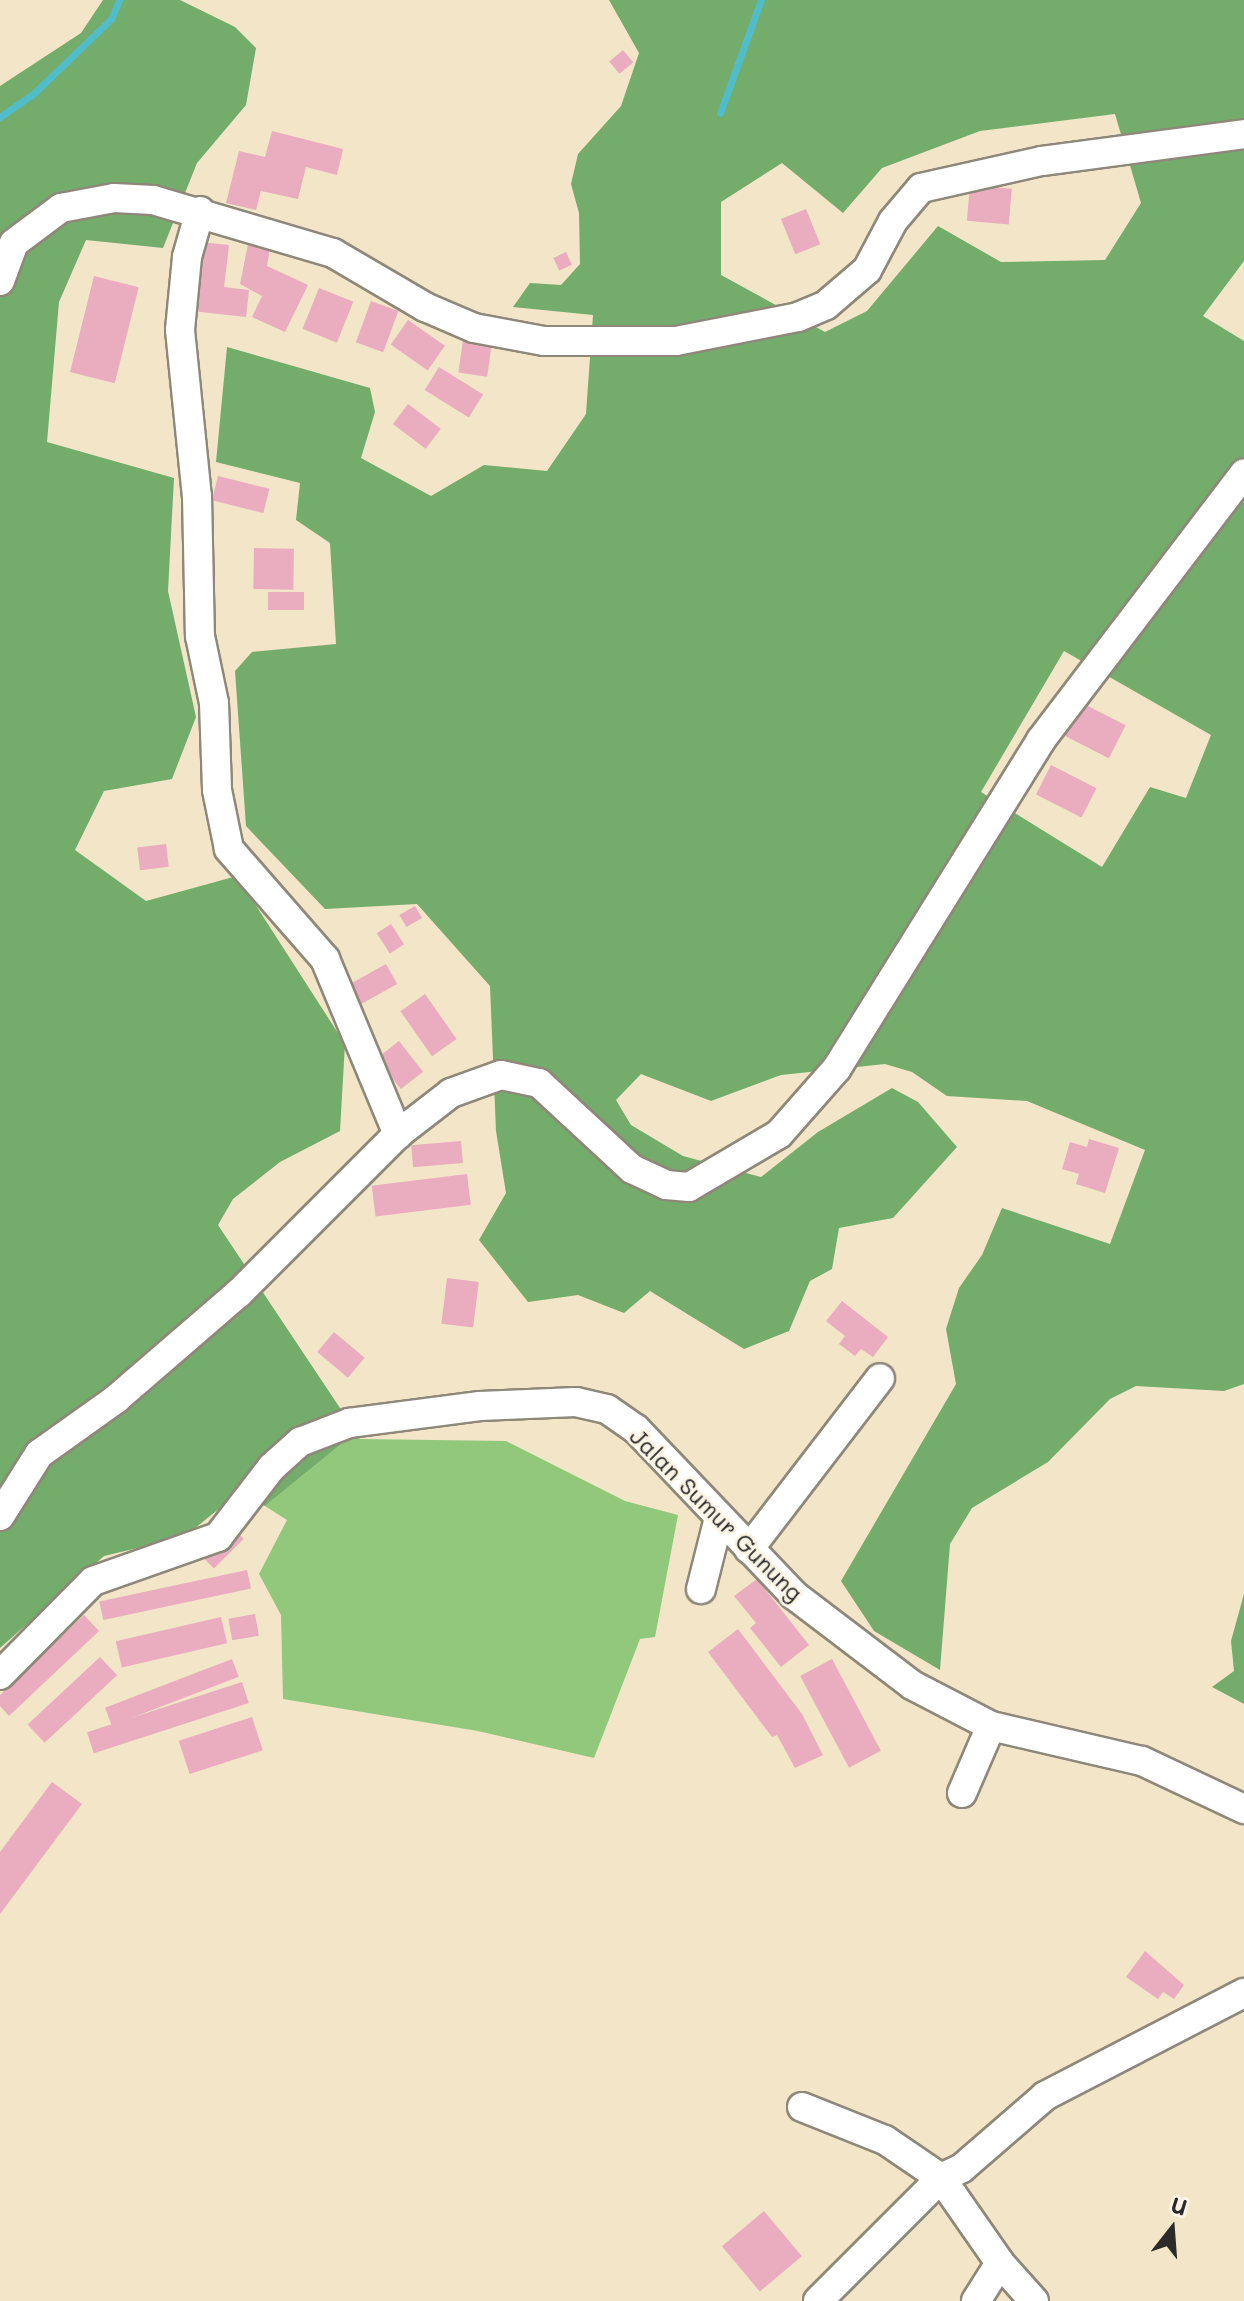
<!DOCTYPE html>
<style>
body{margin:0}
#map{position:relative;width:1244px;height:2301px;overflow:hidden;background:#f2e5c8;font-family:Mali,sans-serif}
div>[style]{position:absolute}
.green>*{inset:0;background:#91c87b}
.forest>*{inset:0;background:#74ac6b}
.stream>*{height:7px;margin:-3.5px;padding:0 3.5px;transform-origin:3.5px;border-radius:3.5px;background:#50bdc8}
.building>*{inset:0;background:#eaadbf;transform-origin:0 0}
.roads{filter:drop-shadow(2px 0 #8e887a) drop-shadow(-2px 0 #8e887a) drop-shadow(0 2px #8e887a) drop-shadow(0 -2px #8e887a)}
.minor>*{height:28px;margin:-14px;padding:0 14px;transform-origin:14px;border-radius:14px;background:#fff}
span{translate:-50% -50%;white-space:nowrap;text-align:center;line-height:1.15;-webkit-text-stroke:6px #fcf5e5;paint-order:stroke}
.street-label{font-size:24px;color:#2b2b2b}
.north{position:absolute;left:1132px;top:2189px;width:80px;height:80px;-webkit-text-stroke:6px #fcf5e5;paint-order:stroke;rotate:17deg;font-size:22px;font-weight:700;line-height:32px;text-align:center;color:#2b2b2b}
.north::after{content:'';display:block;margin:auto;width:28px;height:36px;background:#2b2b2b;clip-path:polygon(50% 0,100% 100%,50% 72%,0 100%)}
</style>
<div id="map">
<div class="green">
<div style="clip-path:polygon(356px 1432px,360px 1439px,506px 1441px,625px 1501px,678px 1515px,655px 1637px,640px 1639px,594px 1758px,478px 1731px,283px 1699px,281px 1615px,259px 1574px,287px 1520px,265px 1506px)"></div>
</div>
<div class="forest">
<div style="clip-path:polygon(103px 0,180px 0,235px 27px,256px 48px,246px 105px,197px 163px,163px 248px,86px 240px,59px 302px,47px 442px,174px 478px,168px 591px,196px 717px,172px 779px,104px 791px,75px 850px,146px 901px,237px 876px,345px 1044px,340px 1131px,280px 1162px,233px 1199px,218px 1225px,356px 1432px,265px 1506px,241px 1491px,184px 1537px,104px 1556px,0 1648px,0 86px,81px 33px)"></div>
<div style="clip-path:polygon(evenodd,609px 0,1244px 0,1244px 261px,1203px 316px,1244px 341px,1244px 1384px,1224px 1391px,1136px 1386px,1110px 1399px,1048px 1462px,972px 1508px,950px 1544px,940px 1670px,874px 1631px,841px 1581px,956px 1384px,946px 1329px,959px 1288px,982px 1255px,1002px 1208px,1110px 1244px,1145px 1150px,1027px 1101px,947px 1096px,912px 1072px,885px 1064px,781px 1075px,711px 1101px,641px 1074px,616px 1100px,631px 1125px,683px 1156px,761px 1177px,818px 1132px,892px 1088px,918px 1102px,957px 1147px,893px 1218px,839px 1228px,832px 1269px,810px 1281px,789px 1331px,744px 1349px,650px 1291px,624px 1313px,578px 1295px,528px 1302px,479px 1240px,506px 1193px,496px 1131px,490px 986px,417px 904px,325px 909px,246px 826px,235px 671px,252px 652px,336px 644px,330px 543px,296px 520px,300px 483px,216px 462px,227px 347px,370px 388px,375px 412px,361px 458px,431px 496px,484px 465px,547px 471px,586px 414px,593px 315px,513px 307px,530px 283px,561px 285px,580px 264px,579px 213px,571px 184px,578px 154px,621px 106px,639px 53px,609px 0,1115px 114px,1141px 203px,1105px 260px,1001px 262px,938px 226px,867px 311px,825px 332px,721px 275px,721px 202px,782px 163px,843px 213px,882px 168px,980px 131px,1115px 114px,609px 0,1064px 651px,1211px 735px,1186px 798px,1150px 787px,1102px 867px,981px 792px,1064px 651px)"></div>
<div style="clip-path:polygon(1244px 1594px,1244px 1704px,1212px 1687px,1234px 1671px,1231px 1641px)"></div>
</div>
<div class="stream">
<div style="left:720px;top:113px;width:120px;rotate:-70.1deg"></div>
<div style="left:0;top:117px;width:39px;rotate:-35deg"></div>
<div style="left:32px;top:95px;width:110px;rotate:-43.9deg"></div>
<div style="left:111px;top:19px;width:21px;rotate:-67deg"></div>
</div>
<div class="building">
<div style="left:623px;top:50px;width:16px;height:18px;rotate:50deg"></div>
<div style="clip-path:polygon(272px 131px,343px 149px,337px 175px,306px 167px,298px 199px,261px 191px,256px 210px,226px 203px,239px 151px,265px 157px)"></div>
<div style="left:970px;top:185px;width:42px;height:36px;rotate:5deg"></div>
<div style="left:806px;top:209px;width:38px;height:27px;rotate:68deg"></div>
<div style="clip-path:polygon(200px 242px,229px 245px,224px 287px,249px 290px,246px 317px,192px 311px)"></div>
<div style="clip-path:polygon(248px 244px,270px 248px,267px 266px,308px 285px,285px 332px,252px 317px,262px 296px,240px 284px)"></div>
<div style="left:566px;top:252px;width:14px;height:14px;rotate:65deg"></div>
<div style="left:94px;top:276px;width:46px;height:99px;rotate:14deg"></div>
<div style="left:319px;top:288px;width:37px;height:44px;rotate:22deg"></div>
<div style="left:371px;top:301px;width:29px;height:44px;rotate:20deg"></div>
<div style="left:408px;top:320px;width:45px;height:30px;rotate:35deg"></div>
<div style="left:464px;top:333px;width:29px;height:40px;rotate:8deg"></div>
<div style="left:439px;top:367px;width:52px;height:27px;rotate:32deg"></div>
<div style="left:408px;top:404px;width:41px;height:25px;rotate:37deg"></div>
<div style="left:218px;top:476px;width:53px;height:25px;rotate:14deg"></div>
<div style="left:254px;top:548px;width:40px;height:41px;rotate:1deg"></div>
<div style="left:268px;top:592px;width:36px;height:18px"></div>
<div style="left:1082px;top:703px;width:49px;height:37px;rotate:27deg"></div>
<div style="left:1051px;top:765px;width:51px;height:33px;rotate:27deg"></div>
<div style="left:166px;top:844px;width:23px;height:29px;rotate:83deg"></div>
<div style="left:415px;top:906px;width:14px;height:18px;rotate:60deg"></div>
<div style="left:391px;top:924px;width:24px;height:17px;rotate:57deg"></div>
<div style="left:386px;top:964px;width:23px;height:41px;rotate:61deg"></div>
<div style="left:425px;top:994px;width:55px;height:30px;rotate:55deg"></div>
<div style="left:399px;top:1041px;width:39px;height:28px;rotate:52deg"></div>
<div style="clip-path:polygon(1089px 1139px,1119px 1148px,1105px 1193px,1076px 1184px,1079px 1174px,1062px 1169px,1070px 1142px,1087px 1147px)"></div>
<div style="left:461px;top:1141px;width:22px;height:50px;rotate:85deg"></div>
<div style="left:467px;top:1174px;width:31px;height:96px;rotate:83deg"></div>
<div style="left:447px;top:1278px;width:32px;height:46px;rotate:7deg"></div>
<div style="clip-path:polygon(842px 1301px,888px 1337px,873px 1357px,861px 1349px,855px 1356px,839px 1344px,845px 1336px,826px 1321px)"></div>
<div style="left:334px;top:1332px;width:40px;height:26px;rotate:40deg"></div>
<div style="left:231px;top:1526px;width:18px;height:42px;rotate:45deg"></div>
<div style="left:247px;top:1570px;width:19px;height:151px;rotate:78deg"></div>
<div style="clip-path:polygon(757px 1579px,809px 1645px,781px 1667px,750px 1628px,756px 1623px,734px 1596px)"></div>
<div style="left:255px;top:1614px;width:22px;height:27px;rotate:80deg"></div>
<div style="clip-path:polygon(84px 1615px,99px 1631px,9px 1716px,0 1706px,0 1695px)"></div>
<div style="left:221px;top:1617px;width:27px;height:108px;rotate:77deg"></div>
<div style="clip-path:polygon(738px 1629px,802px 1714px,823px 1755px,795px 1768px,777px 1735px,772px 1737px,708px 1652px)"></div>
<div style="left:100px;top:1657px;width:25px;height:99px;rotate:47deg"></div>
<div style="left:232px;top:1659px;width:19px;height:136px;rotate:69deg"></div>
<div style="left:832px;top:1659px;width:104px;height:36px;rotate:62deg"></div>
<div style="left:242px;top:1682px;width:22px;height:163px;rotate:72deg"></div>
<div style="left:252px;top:1717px;width:35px;height:77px;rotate:72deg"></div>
<div style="clip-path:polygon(52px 1782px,82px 1804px,0 1914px,0 1852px)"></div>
<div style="clip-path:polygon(1145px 1951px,1184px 1985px,1174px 1999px,1163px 1992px,1158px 1999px,1126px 1977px)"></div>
<div style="left:764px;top:2211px;width:59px;height:55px;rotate:50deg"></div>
</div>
<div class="roads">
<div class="minor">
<div style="left:200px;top:211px;width:48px;rotate:105.8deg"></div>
<div style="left:187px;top:257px;width:73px;rotate:95.5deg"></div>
<div style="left:180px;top:330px;width:167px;rotate:84.2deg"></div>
<div style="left:197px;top:496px;width:140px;rotate:88.8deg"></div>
<div style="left:200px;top:636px;width:68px;rotate:78.2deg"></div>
<div style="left:214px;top:703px;width:87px;rotate:88deg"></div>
<div style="left:217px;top:790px;width:60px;rotate:78.5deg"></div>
<div style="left:229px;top:849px;width:146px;rotate:48.9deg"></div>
<div style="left:325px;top:959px;width:190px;rotate:67.4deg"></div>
<div style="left:0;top:281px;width:40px;rotate:-69.8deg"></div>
<div style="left:14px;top:243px;width:59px;rotate:-36.7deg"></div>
<div style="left:61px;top:208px;width:54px;rotate:-10.7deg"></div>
<div style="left:114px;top:198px;width:39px;rotate:3deg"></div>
<div style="left:153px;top:200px;width:188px;rotate:16.4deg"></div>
<div style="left:333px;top:253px;width:107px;rotate:30.4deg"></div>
<div style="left:425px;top:307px;width:53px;rotate:23.2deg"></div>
<div style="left:474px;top:328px;width:71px;rotate:10.5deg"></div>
<div style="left:544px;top:341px;width:132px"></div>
<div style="left:676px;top:341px;width:124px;rotate:-11.1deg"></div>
<div style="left:798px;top:317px;width:30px;rotate:-23deg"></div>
<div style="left:826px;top:305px;width:54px;rotate:-40.5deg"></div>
<div style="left:867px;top:270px;width:55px;rotate:-62deg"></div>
<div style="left:893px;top:221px;width:43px;rotate:-49.7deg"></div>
<div style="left:921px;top:188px;width:124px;rotate:-12.6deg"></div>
<div style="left:1042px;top:161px;width:204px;rotate:-7.6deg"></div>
<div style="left:0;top:1516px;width:73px;rotate:-57.8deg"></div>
<div style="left:39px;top:1454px;width:95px;rotate:-35.5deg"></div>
<div style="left:116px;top:1399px;width:162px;rotate:-40.8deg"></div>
<div style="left:239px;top:1293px;width:225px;rotate:-45deg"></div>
<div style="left:398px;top:1134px;width:67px;rotate:-37.7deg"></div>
<div style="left:451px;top:1093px;width:53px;rotate:-19.8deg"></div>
<div style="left:501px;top:1075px;width:39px;rotate:12deg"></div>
<div style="left:539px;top:1083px;width:127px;rotate:42.8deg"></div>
<div style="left:632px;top:1169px;width:38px;rotate:25deg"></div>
<div style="left:666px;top:1185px;width:23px;rotate:5deg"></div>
<div style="left:689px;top:1187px;width:104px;rotate:-30.5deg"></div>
<div style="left:779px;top:1134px;width:88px;rotate:-48.7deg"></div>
<div style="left:837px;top:1068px;width:386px;rotate:-58.1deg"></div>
<div style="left:1041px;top:740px;width:335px;rotate:-52.7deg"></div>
<div style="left:749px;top:1549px;width:215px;rotate:-52.5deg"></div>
<div style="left:701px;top:1589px;width:73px;rotate:-75.8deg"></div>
<div style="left:0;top:1675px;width:132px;rotate:-45.3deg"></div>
<div style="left:93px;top:1581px;width:133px;rotate:-19.4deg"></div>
<div style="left:218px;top:1537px;width:88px;rotate:-52.4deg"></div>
<div style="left:272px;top:1467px;width:38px;rotate:-42deg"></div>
<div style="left:300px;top:1442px;width:53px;rotate:-21.2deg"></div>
<div style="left:349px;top:1423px;width:132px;rotate:-7.4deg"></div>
<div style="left:480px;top:1406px;width:96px;rotate:-2.4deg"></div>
<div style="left:576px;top:1402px;width:32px;rotate:13deg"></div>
<div style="left:607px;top:1409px;width:35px;rotate:35deg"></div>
<div style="left:636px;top:1429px;width:229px;rotate:46.4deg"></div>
<div style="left:794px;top:1595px;width:148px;rotate:37.3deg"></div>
<div style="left:912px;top:1685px;width:89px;rotate:27.4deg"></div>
<div style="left:991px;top:1726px;width:155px;rotate:13.1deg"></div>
<div style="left:1142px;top:1761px;width:113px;rotate:25.2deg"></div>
<div style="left:962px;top:1793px;width:73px;rotate:-66.6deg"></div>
<div style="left:802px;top:2107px;width:89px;rotate:21.7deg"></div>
<div style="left:885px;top:2140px;width:68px;rotate:34.2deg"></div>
<div style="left:941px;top:2178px;width:103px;rotate:55.2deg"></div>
<div style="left:1000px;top:2263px;width:45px;rotate:122.3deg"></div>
<div style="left:1000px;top:2263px;width:51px;rotate:48.2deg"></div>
<div style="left:818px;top:2301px;width:174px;rotate:-45deg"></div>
<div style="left:941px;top:2178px;width:23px;rotate:-25deg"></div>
<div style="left:962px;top:2168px;width:110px;rotate:-40.9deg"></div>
<div style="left:1045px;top:2096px;width:224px;rotate:-27.4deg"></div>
</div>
</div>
<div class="street-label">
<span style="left:717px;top:1514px;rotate:45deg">Jalan Sumur Gunung</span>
</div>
<div class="north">U</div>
</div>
